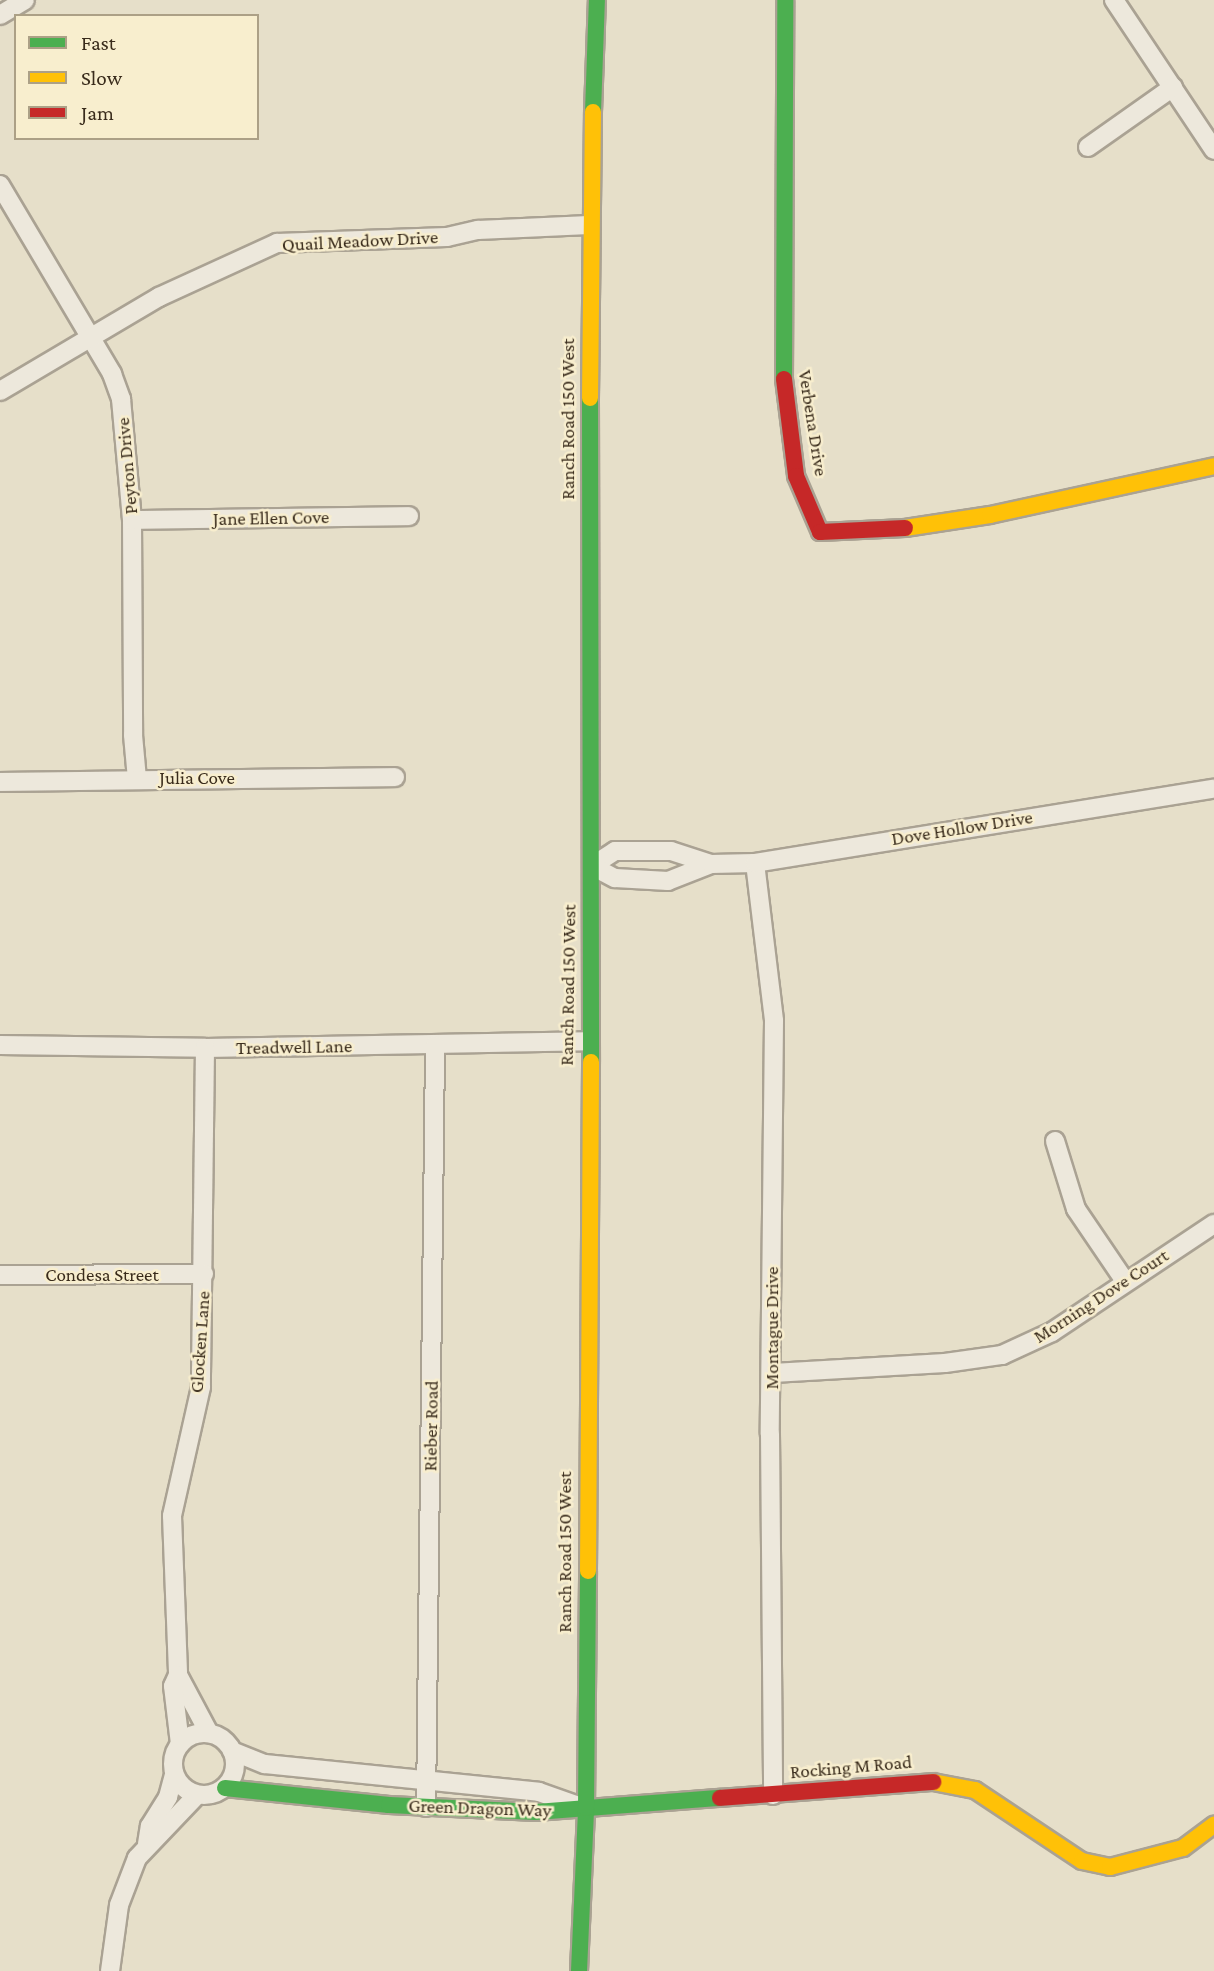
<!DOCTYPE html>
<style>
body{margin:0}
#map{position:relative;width:1214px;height:1971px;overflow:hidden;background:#e6dfc9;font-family:"Crimson Pro",serif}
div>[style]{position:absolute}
.roads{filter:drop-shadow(2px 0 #aaa293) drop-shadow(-2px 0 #aaa293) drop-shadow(0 2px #aaa293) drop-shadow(0 -2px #aaa293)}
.street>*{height:18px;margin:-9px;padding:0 9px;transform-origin:9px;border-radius:9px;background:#ede8dc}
.street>.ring{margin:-9px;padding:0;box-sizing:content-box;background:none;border:18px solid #ede8dc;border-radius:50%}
.fast>*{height:16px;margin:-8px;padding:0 8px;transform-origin:8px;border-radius:8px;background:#4caf50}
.slow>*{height:16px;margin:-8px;padding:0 8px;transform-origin:8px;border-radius:8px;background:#ffc107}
.jam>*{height:16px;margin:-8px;padding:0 8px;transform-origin:8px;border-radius:8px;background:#c62828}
span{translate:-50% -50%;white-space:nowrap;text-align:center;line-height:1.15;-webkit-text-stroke:5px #f8eece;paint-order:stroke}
.street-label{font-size:19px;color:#392b1b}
.legend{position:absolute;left:14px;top:14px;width:245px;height:126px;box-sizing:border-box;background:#f8eece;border:2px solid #aca086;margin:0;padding:9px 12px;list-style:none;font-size:21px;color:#392b1b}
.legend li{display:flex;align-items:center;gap:14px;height:35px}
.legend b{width:35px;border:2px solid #aca086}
</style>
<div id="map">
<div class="roads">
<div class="street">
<div style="left:1114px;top:0;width:180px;rotate:56.3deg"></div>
<div style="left:0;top:15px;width:29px;rotate:-31deg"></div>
<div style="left:1088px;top:147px;width:104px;rotate:-35.2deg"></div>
<div style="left:0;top:185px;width:220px;rotate:59.3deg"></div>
<div style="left:112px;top:374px;width:27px;rotate:70deg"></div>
<div style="left:121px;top:399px;width:121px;rotate:84.8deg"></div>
<div style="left:132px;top:520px;width:215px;rotate:89.7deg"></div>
<div style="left:133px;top:735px;width:44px;rotate:84.8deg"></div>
<div style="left:0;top:391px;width:185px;rotate:-30.6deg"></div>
<div style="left:159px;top:297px;width:130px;rotate:-24.6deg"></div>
<div style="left:277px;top:243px;width:170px;rotate:-2deg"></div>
<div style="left:447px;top:237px;width:32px;rotate:-13deg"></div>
<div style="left:478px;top:230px;width:111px;rotate:-2.6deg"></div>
<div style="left:132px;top:520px;width:277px;rotate:-0.8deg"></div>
<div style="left:0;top:782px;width:395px;rotate:-0.7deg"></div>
<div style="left:755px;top:863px;width:159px;rotate:83.1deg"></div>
<div style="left:774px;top:1021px;width:413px;rotate:90.6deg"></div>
<div style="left:770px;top:1434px;width:361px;rotate:89.5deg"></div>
<div style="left:711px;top:864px;width:42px;rotate:-162deg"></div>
<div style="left:671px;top:851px;width:56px;rotate:180deg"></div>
<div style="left:615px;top:851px;width:27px;rotate:147deg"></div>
<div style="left:592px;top:866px;width:26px;rotate:28deg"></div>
<div style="left:615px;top:878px;width:53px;rotate:3.2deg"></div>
<div style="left:668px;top:881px;width:46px;rotate:-21.6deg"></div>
<div style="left:711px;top:864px;width:44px;rotate:-1.3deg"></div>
<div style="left:755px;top:863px;width:465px;rotate:-9.2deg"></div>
<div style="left:0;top:1045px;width:205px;rotate:0.8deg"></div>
<div style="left:205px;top:1048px;width:383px;rotate:-1deg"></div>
<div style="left:205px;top:1048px;width:339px;rotate:90.7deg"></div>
<div style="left:201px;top:1387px;width:132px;rotate:102.7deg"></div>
<div style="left:172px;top:1516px;width:159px;rotate:87.8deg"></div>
<div style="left:178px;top:1675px;width:66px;rotate:61.9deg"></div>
<div style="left:1055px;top:1141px;width:71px;rotate:72.8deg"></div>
<div style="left:1076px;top:1209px;width:87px;rotate:55.8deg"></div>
<div style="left:0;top:1275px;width:204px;rotate:-0.3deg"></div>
<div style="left:773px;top:1373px;width:172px;rotate:-3.3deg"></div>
<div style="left:945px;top:1363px;width:58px;rotate:-8deg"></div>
<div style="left:1002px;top:1355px;width:55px;rotate:-24.7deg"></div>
<div style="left:1052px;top:1332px;width:195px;rotate:-33.7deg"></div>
<div style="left:178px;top:1675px;width:12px;rotate:114deg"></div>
<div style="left:173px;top:1686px;width:58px;rotate:83.1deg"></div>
<div class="ring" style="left:173px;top:1733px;width:44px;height:44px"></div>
<div style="left:232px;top:1751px;width:35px;rotate:22deg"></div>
<div style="left:265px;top:1764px;width:275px;rotate:5.8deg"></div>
<div style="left:539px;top:1792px;width:42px;rotate:19.3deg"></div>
<div style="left:426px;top:1807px;width:762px;rotate:-89.32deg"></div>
<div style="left:147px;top:1844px;width:18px;rotate:-81deg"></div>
<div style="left:150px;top:1826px;width:34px;rotate:-58deg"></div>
<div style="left:168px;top:1797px;width:24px;rotate:-75deg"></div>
<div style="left:110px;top:1971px;width:67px;rotate:-82.2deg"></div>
<div style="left:119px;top:1905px;width:50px;rotate:-69deg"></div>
<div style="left:137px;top:1858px;width:87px;rotate:-46.4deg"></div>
</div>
<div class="fast">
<div style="left:593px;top:112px;width:112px;rotate:-88deg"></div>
<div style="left:784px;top:379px;width:379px;rotate:-89.8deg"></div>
<div style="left:590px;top:398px;width:664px;rotate:89.91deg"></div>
<div style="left:225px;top:1788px;width:165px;rotate:5.9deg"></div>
<div style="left:389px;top:1805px;width:147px;rotate:2.7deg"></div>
<div style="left:536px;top:1812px;width:185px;rotate:-4.4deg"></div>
<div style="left:579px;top:1971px;width:163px;rotate:-87.5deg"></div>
<div style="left:586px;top:1808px;width:237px;rotate:-89.5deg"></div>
</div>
<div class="slow">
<div style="left:590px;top:398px;width:286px;rotate:-89.4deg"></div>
<div style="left:905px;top:528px;width:86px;rotate:-8.7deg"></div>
<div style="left:990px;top:515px;width:229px;rotate:-12.3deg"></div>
<div style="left:588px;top:1571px;width:509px;rotate:-89.66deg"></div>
<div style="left:933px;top:1782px;width:43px;rotate:10.8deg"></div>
<div style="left:975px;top:1790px;width:128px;rotate:33.6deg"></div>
<div style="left:1082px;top:1861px;width:29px;rotate:12deg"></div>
<div style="left:1110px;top:1867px;width:75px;rotate:-14.6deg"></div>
<div style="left:1183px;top:1848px;width:39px;rotate:-37deg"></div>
</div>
<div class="jam">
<div style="left:784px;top:379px;width:98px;rotate:82.9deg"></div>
<div style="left:796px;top:476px;width:61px;rotate:66.8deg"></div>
<div style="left:820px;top:532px;width:85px;rotate:-2.7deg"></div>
<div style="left:720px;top:1798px;width:214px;rotate:-4.3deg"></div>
</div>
</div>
<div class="street-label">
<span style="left:360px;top:241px;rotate:-3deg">Quail Meadow Drive</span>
<span style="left:568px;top:419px;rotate:-90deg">Ranch Road 150 West</span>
<span style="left:813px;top:423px;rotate:81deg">Verbena Drive</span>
<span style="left:127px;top:466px;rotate:-95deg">Peyton Drive</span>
<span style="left:271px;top:518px;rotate:-1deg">Jane Ellen Cove</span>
<span style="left:197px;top:778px">Julia Cove</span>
<span style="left:962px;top:828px;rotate:-9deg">Dove Hollow Drive</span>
<span style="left:568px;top:985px;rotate:-89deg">Ranch Road 150 West</span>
<span style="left:294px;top:1047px;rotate:-1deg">Treadwell Lane</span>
<span style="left:102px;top:1275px">Condesa Street</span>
<span style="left:1101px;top:1296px;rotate:-33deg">Morning Dove Court</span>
<span style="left:772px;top:1328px;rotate:-90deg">Montague Drive</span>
<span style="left:200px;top:1342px;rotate:-86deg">Glocken Lane</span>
<span style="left:431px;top:1426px;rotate:-89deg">Rieber Road</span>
<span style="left:565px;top:1552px;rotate:-90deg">Ranch Road 150 West</span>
<span style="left:851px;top:1767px;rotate:-5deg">Rocking M Road</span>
<span style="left:480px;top:1808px;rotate:2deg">Green Dragon Way</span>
</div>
<ul class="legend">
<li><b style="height:9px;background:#4caf50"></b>Fast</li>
<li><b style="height:9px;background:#ffc107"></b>Slow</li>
<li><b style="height:9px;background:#c62828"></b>Jam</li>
</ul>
</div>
